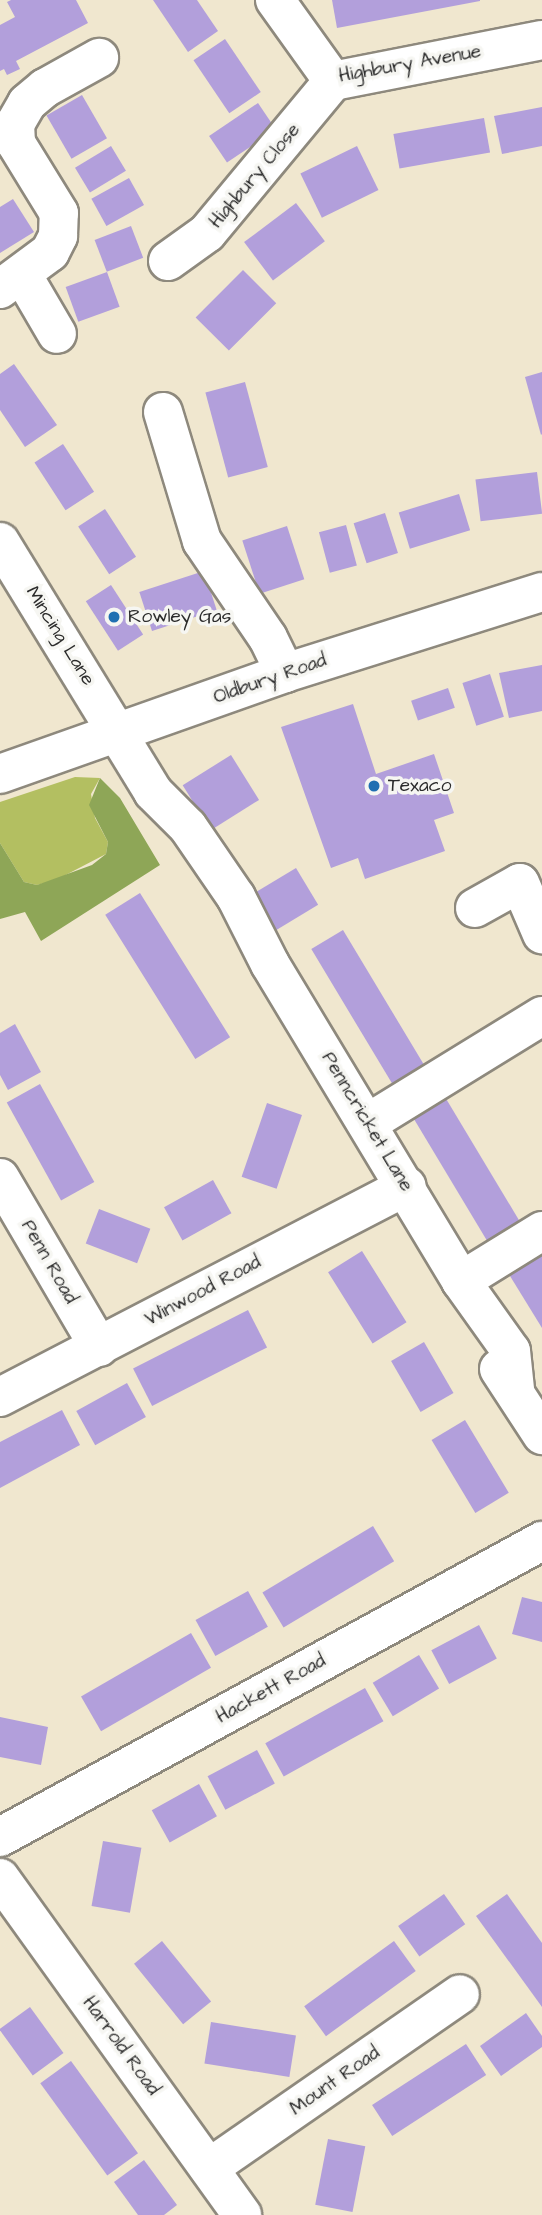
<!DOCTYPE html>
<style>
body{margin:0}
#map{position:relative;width:542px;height:2215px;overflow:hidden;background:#f0e7cf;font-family:"Architects Daughter",sans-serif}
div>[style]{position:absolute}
.green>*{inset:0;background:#b3bf61}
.forest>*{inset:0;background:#8ea657}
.building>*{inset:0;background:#b29fdb;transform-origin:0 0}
.roads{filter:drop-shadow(2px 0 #8e897d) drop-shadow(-2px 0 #8e897d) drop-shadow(0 2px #8e897d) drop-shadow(0 -2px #8e897d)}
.minor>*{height:38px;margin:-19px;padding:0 19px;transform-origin:19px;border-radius:19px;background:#fff}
.major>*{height:38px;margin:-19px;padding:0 19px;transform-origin:19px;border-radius:19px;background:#fff}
.dots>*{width:19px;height:19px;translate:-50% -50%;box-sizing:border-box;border:4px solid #f6f6f2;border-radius:50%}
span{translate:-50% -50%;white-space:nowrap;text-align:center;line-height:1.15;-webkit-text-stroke:7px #f6f6f2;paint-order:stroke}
.street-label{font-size:19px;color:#2b2b2b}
.poi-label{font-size:19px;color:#2b2b2b}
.left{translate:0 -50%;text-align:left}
</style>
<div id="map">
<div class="green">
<div style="clip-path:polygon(75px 777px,100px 778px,91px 794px,95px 818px,108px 842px,106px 854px,56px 880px,37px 885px,24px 882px,0 843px,0 802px)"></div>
</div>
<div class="forest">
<div style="clip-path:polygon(100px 778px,120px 798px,160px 865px,41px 941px,25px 912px,0 919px,0 843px,24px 882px,37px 885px,92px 865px,106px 854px,108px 842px,89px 805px)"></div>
</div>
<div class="building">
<div style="clip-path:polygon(11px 0,76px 0,88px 23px,16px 61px,20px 69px,7px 75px,4px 69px,0 71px,0 25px,15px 17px,7px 2px)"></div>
<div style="clip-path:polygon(153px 0,197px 0,218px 31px,188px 52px)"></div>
<div style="clip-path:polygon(332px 0,480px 0,480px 1px,337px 28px)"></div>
<div style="left:225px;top:39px;width:64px;height:38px;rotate:56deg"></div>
<div style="left:82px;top:95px;width:50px;height:41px;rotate:60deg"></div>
<div style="left:258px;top:103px;width:32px;height:59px;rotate:56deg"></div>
<div style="clip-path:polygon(542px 107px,542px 146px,502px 154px,494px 116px)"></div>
<div style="left:484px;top:118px;width:35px;height:92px;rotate:80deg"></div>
<div style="left:111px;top:146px;width:29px;height:42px;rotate:59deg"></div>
<div style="left:357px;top:146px;width:49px;height:63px;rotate:64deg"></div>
<div style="left:129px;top:178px;width:31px;height:43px;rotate:61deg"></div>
<div style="clip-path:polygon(13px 199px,34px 232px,0 253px,0 207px)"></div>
<div style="left:296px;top:203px;width:48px;height:65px;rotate:53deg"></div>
<div style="left:131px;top:226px;width:34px;height:39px;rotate:69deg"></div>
<div style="left:243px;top:270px;width:47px;height:67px;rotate:45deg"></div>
<div style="left:107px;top:272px;width:37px;height:44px;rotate:70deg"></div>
<div style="clip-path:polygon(14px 364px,57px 425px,25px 447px,0 410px,0 374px)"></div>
<div style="clip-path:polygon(542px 372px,542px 434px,541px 435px,525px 377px)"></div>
<div style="left:245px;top:382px;width:88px;height:41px;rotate:75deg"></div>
<div style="left:63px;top:444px;width:57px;height:34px;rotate:57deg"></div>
<div style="left:537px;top:472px;width:42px;height:62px;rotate:83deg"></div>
<div style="left:459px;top:494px;width:38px;height:63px;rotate:73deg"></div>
<div style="left:105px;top:509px;width:57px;height:32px;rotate:57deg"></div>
<div style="left:385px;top:513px;width:42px;height:33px;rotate:72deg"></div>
<div style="left:346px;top:525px;width:42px;height:28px;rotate:75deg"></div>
<div style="left:287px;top:526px;width:56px;height:47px;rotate:72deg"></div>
<div style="left:204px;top:571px;width:41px;height:68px;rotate:72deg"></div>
<div style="left:111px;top:585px;width:59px;height:30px;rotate:57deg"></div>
<div style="clip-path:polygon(542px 665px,542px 711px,509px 718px,499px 673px)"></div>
<div style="left:490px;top:674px;width:45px;height:29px;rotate:72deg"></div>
<div style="left:448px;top:688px;width:21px;height:39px;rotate:71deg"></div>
<div style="clip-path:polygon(353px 704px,376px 774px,434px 754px,454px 813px,434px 820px,445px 851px,365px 879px,358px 858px,331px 868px,281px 727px)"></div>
<div style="left:231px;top:755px;width:53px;height:57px;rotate:58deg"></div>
<div style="left:296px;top:868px;width:43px;height:54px;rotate:59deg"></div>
<div style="left:140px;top:893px;width:170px;height:41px;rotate:58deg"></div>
<div style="left:343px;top:930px;width:166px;height:37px;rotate:59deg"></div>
<div style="clip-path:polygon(15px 1024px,41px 1072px,8px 1090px,0 1075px,0 1033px)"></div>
<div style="left:40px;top:1084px;width:112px;height:38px;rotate:61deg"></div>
<div style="left:439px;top:1087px;width:165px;height:38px;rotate:59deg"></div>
<div style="left:267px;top:1103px;width:37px;height:78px;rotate:19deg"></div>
<div style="left:213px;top:1180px;width:38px;height:56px;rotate:61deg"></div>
<div style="left:99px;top:1209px;width:55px;height:37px;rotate:21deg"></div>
<div style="clip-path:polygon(534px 1243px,542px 1256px,542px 1328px,502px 1263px)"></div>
<div style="left:362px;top:1251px;width:84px;height:40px;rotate:58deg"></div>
<div style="left:248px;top:1310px;width:42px;height:129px;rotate:63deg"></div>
<div style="left:424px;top:1342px;width:59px;height:38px;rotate:60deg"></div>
<div style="left:127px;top:1383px;width:39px;height:58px;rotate:61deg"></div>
<div style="clip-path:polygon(62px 1410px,80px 1445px,0 1488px,0 1442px)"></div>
<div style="left:465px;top:1420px;width:85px;height:39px;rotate:59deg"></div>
<div style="left:373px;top:1526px;width:41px;height:129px;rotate:59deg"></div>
<div style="left:248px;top:1591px;width:41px;height:60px;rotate:61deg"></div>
<div style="clip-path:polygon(522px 1597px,542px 1602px,542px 1642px,512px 1634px)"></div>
<div style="left:479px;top:1625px;width:38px;height:54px;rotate:62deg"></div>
<div style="left:191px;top:1633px;width:40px;height:127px;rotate:60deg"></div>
<div style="left:419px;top:1655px;width:39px;height:54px;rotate:59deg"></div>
<div style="left:365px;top:1688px;width:38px;height:114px;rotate:61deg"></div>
<div style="clip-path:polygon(0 1717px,48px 1727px,41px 1765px,0 1757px)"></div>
<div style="left:257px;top:1750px;width:38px;height:56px;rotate:62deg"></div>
<div style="left:199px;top:1784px;width:37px;height:54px;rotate:61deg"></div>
<div style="left:103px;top:1841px;width:39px;height:66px;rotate:10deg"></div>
<div style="left:444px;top:1894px;width:37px;height:56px;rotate:55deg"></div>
<div style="clip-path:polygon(507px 1894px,542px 1943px,542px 2007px,476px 1916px)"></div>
<div style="left:162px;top:1941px;width:78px;height:36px;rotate:51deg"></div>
<div style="left:394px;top:1941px;width:37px;height:111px;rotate:54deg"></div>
<div style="left:30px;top:2007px;width:57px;height:38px;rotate:54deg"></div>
<div style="clip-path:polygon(526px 2013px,542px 2036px,542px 2047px,501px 2076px,480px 2046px)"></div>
<div style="left:211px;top:2022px;width:86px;height:42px;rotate:9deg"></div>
<div style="left:466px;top:2044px;width:37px;height:112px;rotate:57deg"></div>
<div style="left:71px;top:2061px;width:114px;height:38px;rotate:54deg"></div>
<div style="left:328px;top:2139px;width:38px;height:67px;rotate:11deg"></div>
<div style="clip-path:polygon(144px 2160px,177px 2205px,164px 2215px,138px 2215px,114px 2182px)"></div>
</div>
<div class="roads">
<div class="minor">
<div style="left:275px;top:0;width:100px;rotate:54.4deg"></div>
<div style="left:333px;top:81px;width:213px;rotate:-11.1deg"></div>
<div style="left:168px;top:261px;width:48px;rotate:-35.7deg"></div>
<div style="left:207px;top:233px;width:197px;rotate:-50.3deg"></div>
<div style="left:23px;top:276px;width:67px;rotate:59.6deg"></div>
<div style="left:0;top:289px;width:62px;rotate:-36.5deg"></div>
<div style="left:50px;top:252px;width:18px;rotate:-63deg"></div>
<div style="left:58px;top:236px;width:23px;rotate:-88deg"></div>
<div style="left:59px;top:213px;width:82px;rotate:-121.6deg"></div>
<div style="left:16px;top:143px;width:19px;rotate:-93deg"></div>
<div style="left:15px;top:124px;width:24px;rotate:-60deg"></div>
<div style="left:27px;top:103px;width:23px;rotate:-40deg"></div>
<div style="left:45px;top:88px;width:62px;rotate:-29.1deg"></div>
<div style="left:163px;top:412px;width:135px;rotate:73.2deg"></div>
<div style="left:202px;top:541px;width:117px;rotate:55.8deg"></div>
<div style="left:268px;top:638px;width:39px;rotate:64deg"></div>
<div style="left:0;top:542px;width:293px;rotate:58.5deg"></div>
<div style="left:153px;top:792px;width:49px;rotate:45deg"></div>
<div style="left:188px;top:827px;width:85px;rotate:55.6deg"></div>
<div style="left:236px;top:897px;width:75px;rotate:63.1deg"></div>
<div style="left:270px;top:964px;width:370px;rotate:58.9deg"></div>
<div style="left:461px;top:1281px;width:86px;rotate:54.5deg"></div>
<div style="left:511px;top:1351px;width:38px;rotate:84deg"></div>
<div style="left:475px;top:908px;width:51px;rotate:-29.1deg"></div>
<div style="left:520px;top:883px;width:56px;rotate:66.7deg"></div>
<div style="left:368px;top:1123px;width:204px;rotate:-31.6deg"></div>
<div style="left:0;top:1178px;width:196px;rotate:59.6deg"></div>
<div style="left:461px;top:1281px;width:95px;rotate:-31.7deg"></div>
<div style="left:499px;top:1369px;width:79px;rotate:56.9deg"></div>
<div style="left:0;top:1397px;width:458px;rotate:-27.4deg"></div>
<div style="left:0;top:1837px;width:618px;rotate:-28.64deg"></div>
<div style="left:0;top:1878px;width:415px;rotate:54.3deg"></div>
<div style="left:209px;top:2168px;width:305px;rotate:-34.7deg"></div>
</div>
<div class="major">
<div style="left:0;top:774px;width:302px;rotate:-19.5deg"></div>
<div style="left:285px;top:673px;width:269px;rotate:-17.5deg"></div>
</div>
</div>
<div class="dots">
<div style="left:114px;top:617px;background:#1f6fb2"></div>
<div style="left:374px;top:786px;background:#1f6fb2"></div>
</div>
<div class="street-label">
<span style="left:410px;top:64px;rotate:-10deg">Highbury Avenue</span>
<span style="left:255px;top:176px;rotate:-50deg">Highbury Close</span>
<span style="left:60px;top:636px;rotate:58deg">Mincing Lane</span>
<span style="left:270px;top:679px;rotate:-19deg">Oldbury Road</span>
<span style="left:367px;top:1122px;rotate:59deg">Penncricket Lane</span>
<span style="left:49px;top:1262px;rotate:60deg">Penn Road</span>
<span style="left:203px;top:1291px;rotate:-28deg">Winwood Road</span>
<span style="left:271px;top:1689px;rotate:-29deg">Hackett Road</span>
<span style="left:121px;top:2046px;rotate:54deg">Harrold Road</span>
<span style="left:335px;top:2081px;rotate:-35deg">Mount Road</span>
</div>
<div class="poi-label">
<span class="left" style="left:128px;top:617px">Rowley Gas</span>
<span class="left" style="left:388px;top:786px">Texaco</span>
</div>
</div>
